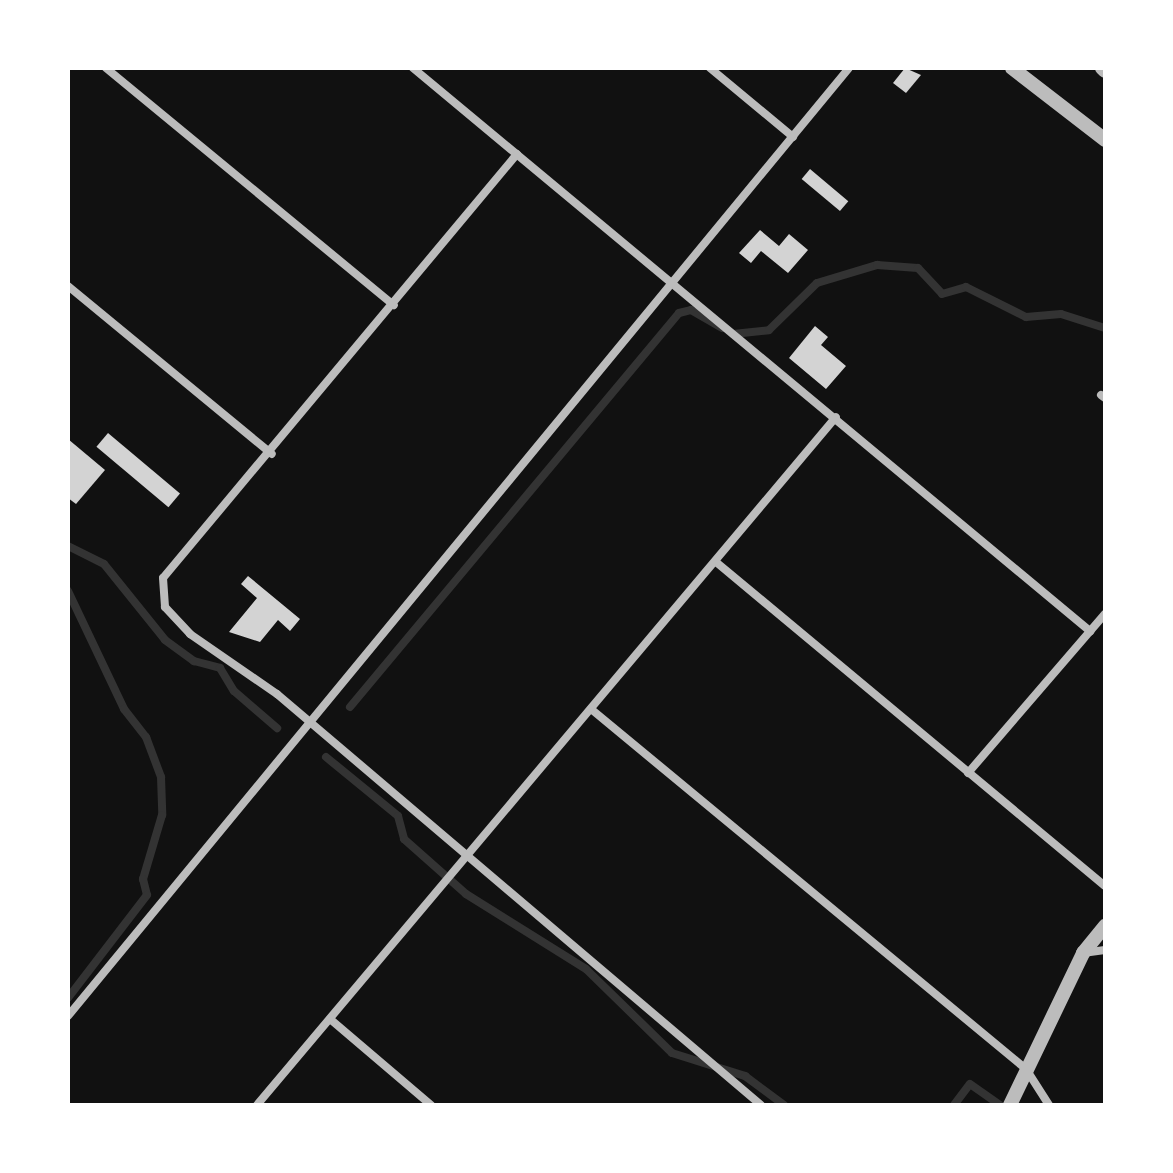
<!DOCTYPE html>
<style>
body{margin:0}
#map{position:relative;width:1173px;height:1173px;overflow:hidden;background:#111;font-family:"Times New Roman",serif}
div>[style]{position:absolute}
.stream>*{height:8px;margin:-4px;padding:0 4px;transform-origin:4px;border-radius:4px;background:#333}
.building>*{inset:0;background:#d3d3d3;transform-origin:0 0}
.minor>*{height:8px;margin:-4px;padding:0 4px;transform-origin:4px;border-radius:4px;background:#bcbcbc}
.tertiary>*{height:14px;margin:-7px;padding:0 7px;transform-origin:7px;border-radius:7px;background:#bcbcbc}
span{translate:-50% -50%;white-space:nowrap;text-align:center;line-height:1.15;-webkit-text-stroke:8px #fff;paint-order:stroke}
.frame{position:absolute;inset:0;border:70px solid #fff;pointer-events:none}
</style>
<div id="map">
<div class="stream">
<div style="left:733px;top:334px;width:36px;rotate:-6deg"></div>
<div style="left:769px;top:330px;width:67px;rotate:-44.4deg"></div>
<div style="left:817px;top:283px;width:63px;rotate:-16.7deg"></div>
<div style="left:877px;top:265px;width:41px;rotate:4.2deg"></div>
<div style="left:918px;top:268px;width:35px;rotate:47deg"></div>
<div style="left:942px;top:294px;width:25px;rotate:-16deg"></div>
<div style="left:966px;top:287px;width:67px;rotate:26.6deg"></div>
<div style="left:1026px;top:317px;width:35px;rotate:-5deg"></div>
<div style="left:1061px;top:314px;width:46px;rotate:17.7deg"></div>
<div style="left:68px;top:546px;width:40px;rotate:26.6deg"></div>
<div style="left:104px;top:564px;width:97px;rotate:51.2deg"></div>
<div style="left:165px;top:640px;width:36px;rotate:36deg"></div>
<div style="left:194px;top:661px;width:27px;rotate:15deg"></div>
<div style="left:220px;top:668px;width:27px;rotate:59deg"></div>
<div style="left:234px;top:691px;width:57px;rotate:40.7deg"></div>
<div style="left:68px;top:591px;width:131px;rotate:64.6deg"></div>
<div style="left:124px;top:709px;width:36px;rotate:52deg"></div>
<div style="left:146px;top:737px;width:43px;rotate:69.4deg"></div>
<div style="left:161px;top:777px;width:38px;rotate:88deg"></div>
<div style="left:162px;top:815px;width:67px;rotate:106.5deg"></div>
<div style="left:143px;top:879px;width:16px;rotate:76deg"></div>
<div style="left:147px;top:895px;width:130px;rotate:127.5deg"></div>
<div style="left:350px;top:707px;width:513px;rotate:-50.14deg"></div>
<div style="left:679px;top:313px;width:12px;rotate:-14deg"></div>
<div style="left:691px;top:310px;width:36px;rotate:30deg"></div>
<div style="left:326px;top:757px;width:93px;rotate:39.3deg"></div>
<div style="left:398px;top:816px;width:24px;rotate:75deg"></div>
<div style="left:404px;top:839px;width:83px;rotate:41.6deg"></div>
<div style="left:466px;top:894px;width:142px;rotate:32deg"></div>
<div style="left:586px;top:969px;width:120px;rotate:44.3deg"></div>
<div style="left:672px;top:1053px;width:77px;rotate:17.5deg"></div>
<div style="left:745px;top:1076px;width:49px;rotate:36.6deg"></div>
<div style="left:954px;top:1105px;width:26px;rotate:-53deg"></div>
<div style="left:970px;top:1084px;width:37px;rotate:35deg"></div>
</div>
<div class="building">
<div style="clip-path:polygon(905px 68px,921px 75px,906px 93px,893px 83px)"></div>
<div style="left:810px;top:169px;width:50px;height:13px;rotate:40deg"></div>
<div style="clip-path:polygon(760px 230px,779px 246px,789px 234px,808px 250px,788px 273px,761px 251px,751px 263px,739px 253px)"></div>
<div style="clip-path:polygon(815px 326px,828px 337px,821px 345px,846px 366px,826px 389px,789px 358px)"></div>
<div style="left:108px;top:433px;width:94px;height:18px;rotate:40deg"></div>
<div style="clip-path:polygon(68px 439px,105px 470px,76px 504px,68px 498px)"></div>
<div style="clip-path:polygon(248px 576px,300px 619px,290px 631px,278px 620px,260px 642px,229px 632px,257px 598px,241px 584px)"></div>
</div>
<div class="minor">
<div style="left:106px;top:68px;width:373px;rotate:39.5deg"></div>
<div style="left:413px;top:68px;width:881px;rotate:39.75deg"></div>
<div style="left:710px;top:68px;width:108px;rotate:39.7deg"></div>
<div style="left:517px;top:154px;width:552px;rotate:129.86deg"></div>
<div style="left:163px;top:578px;width:29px;rotate:86deg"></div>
<div style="left:165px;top:607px;width:37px;rotate:47deg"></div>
<div style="left:190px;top:634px;width:106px;rotate:34.6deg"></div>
<div style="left:277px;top:694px;width:635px;rotate:40.34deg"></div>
<div style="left:68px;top:286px;width:264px;rotate:39.5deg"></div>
<div style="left:1101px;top:395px;width:5px;rotate:37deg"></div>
<div style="left:716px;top:562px;width:506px;rotate:39.79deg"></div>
<div style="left:591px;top:709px;width:565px;rotate:39.61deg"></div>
<div style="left:1026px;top:1069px;width:43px;rotate:57.4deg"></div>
<div style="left:968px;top:773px;width:210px;rotate:-49.3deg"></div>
<div style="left:1083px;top:953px;width:22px;rotate:-8deg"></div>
<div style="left:68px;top:1016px;width:1228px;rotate:-50.52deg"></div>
<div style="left:330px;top:1019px;width:133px;rotate:40.4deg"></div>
<div style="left:257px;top:1105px;width:899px;rotate:-49.92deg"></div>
</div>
<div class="tertiary">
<div style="left:1012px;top:68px;width:118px;rotate:37.7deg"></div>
<div style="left:1102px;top:68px;width:4px;rotate:45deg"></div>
<div style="left:1010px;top:1105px;width:169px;rotate:-64.3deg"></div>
<div style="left:1083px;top:953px;width:35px;rotate:-51deg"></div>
</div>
<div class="frame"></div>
</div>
